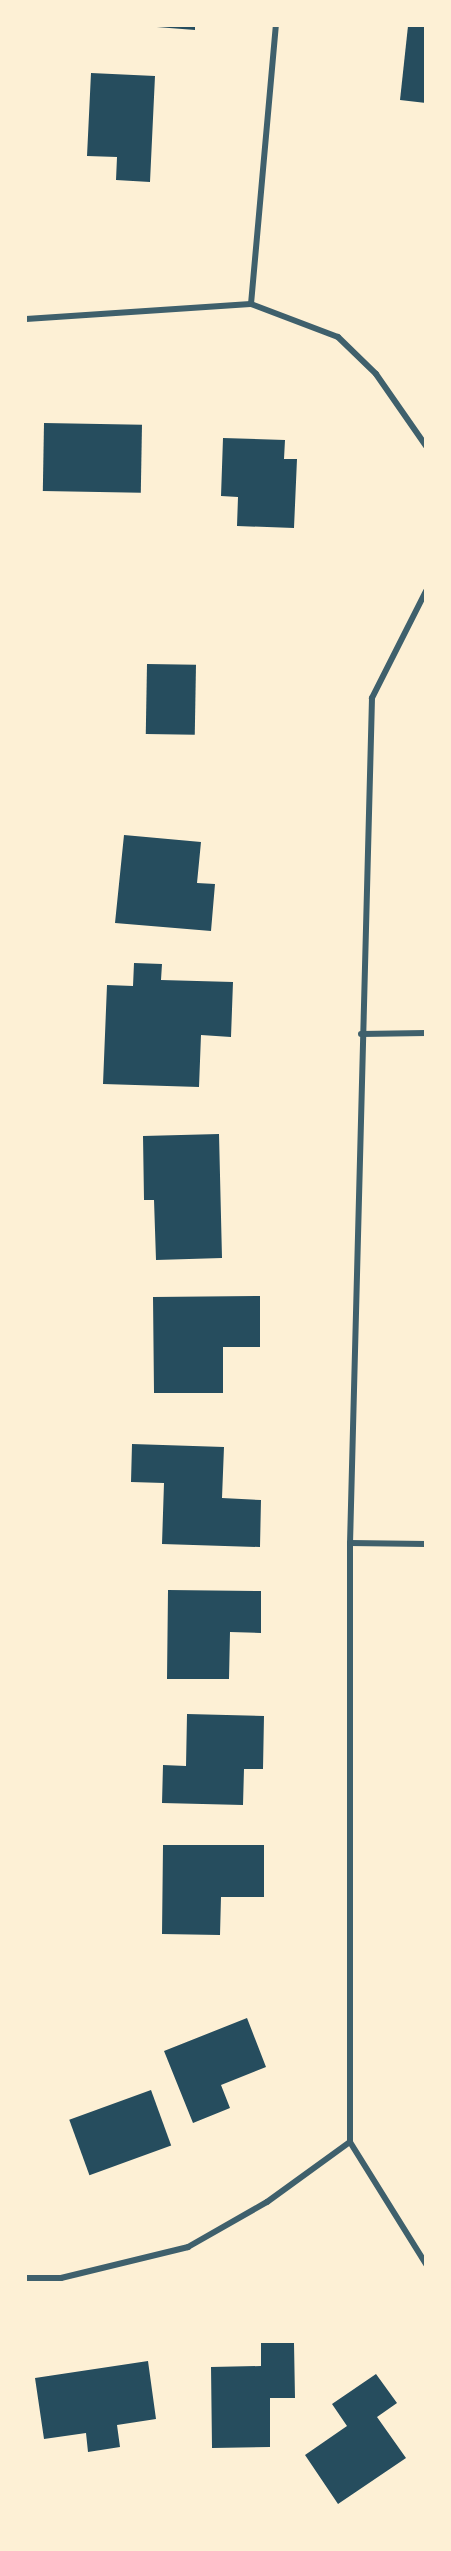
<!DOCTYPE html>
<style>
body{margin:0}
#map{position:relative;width:451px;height:2551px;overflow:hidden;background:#fdf0d5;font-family:"Exo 2",sans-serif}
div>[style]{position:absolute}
.building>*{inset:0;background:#264d5e;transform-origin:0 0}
.minor>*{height:6px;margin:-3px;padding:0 3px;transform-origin:3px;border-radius:3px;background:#3f606c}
span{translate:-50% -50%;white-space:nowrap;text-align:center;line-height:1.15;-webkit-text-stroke:6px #fdf0d5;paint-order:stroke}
.frame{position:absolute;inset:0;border:27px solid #fdf0d5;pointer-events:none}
</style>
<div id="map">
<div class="building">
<div style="clip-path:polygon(144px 26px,195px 26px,195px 30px)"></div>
<div style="clip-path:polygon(408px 26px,426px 26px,426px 103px,400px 100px)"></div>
<div style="clip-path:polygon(91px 73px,155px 76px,150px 182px,116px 180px,117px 157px,87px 156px)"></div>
<div style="left:44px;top:423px;width:98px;height:68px;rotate:1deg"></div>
<div style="clip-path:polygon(223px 438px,285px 440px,284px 459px,297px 459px,294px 528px,237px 526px,238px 497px,221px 496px)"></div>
<div style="left:147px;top:664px;width:49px;height:70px;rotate:1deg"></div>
<div style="clip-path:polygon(124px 835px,201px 842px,197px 883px,215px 884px,211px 931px,115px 923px)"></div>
<div style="clip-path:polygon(134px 963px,162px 964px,161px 980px,233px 982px,231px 1037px,201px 1035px,199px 1087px,103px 1084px,107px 985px,133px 986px)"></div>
<div style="clip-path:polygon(219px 1134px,222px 1258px,156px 1260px,154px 1200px,144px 1200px,143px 1136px)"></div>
<div style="clip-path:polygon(260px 1296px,260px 1347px,223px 1347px,223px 1393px,154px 1393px,153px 1297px)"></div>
<div style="clip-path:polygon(132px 1444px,224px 1447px,222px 1498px,261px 1500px,260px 1547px,162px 1544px,164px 1483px,131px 1482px)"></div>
<div style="clip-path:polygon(168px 1590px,261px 1591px,261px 1633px,230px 1632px,229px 1679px,167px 1679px)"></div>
<div style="clip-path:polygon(187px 1714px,264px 1716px,263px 1769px,244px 1769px,243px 1805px,162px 1803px,163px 1765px,186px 1766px)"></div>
<div style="clip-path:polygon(163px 1845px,264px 1845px,264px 1897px,221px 1897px,220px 1935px,162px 1934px)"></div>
<div style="clip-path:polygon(247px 2018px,266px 2067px,221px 2085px,230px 2108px,193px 2123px,164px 2051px)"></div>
<div style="left:151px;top:2090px;width:59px;height:87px;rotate:70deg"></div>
<div style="clip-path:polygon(261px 2343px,294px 2343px,295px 2398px,270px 2398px,270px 2447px,212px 2448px,211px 2367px,261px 2366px)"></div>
<div style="clip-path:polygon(148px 2361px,156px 2419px,117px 2425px,120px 2447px,88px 2452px,86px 2433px,44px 2439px,35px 2378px)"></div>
<div style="clip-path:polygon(376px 2374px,397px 2403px,377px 2417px,406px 2458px,338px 2504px,305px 2455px,347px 2426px,332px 2404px)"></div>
</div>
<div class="minor">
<div style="left:251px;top:304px;width:279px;rotate:-84.9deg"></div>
<div style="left:26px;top:319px;width:225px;rotate:-3.8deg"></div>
<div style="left:251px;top:304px;width:93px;rotate:20.8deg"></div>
<div style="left:338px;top:337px;width:53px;rotate:44.2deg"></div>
<div style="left:376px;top:374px;width:88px;rotate:55.2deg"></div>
<div style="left:426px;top:591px;width:120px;rotate:116.8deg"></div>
<div style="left:372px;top:698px;width:845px;rotate:91.49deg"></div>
<div style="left:350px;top:1543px;width:599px;rotate:90deg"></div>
<div style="left:350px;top:2142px;width:144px;rotate:58.1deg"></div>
<div style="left:361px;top:1034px;width:65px;rotate:-0.9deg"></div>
<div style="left:350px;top:1543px;width:76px;rotate:0.8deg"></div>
<div style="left:26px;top:2278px;width:35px"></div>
<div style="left:61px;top:2278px;width:131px;rotate:-13.7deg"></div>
<div style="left:188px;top:2247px;width:91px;rotate:-29.7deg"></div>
<div style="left:267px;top:2202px;width:102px;rotate:-35.9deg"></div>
</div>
<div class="frame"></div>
</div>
